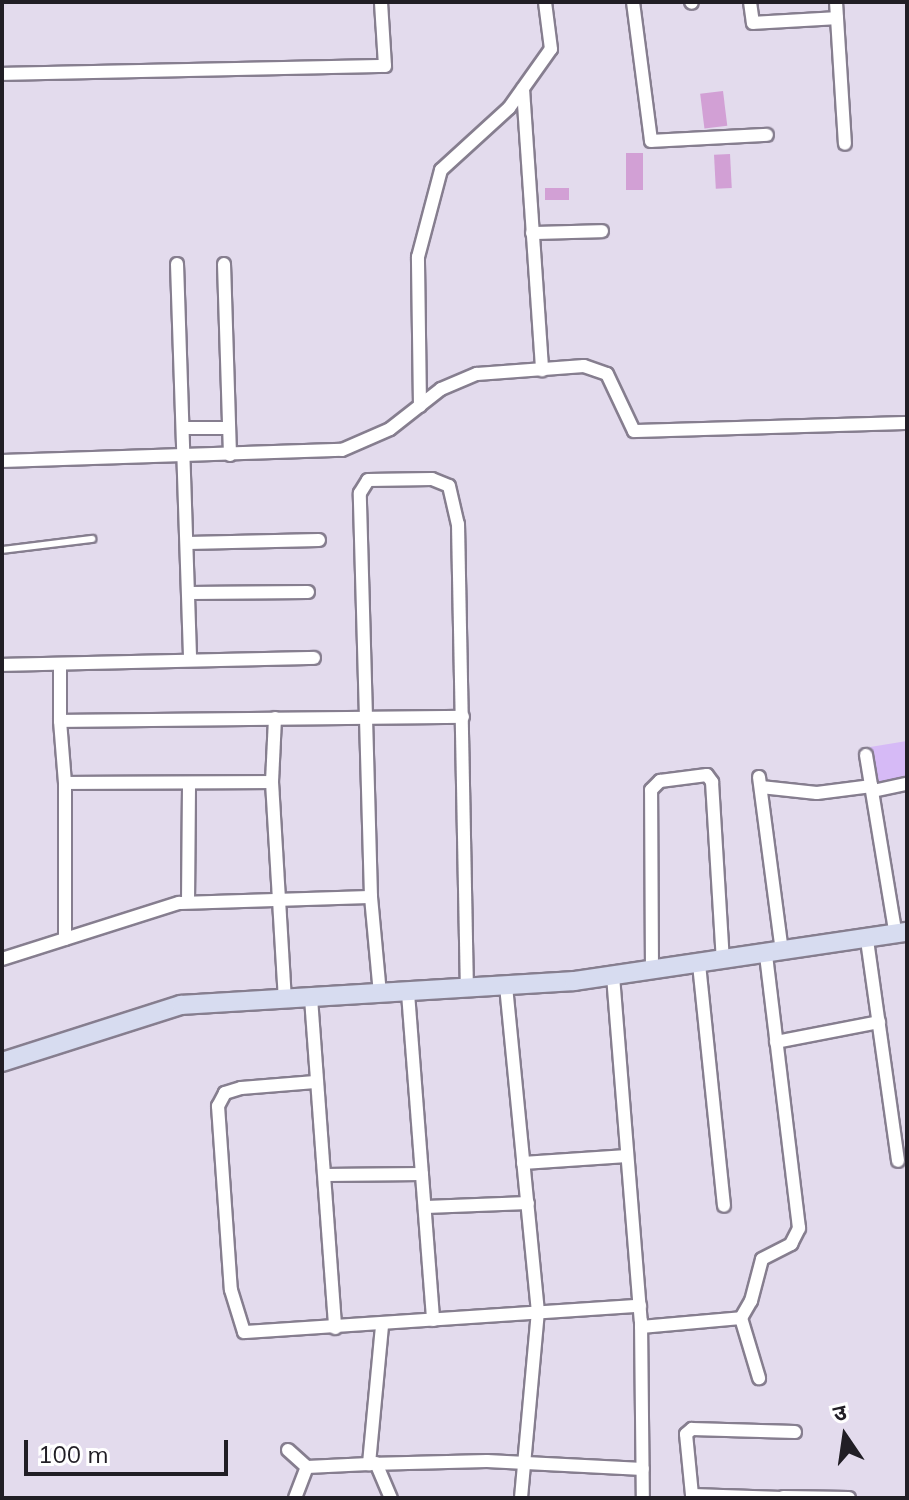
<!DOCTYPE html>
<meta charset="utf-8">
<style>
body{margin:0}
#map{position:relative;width:909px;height:1500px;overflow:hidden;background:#e3dbed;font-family:Mulish,"Noto Sans Devanagari",sans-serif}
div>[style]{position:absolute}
.green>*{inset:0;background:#d6baf6}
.building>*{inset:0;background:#d2a0d5;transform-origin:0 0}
.roads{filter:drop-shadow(2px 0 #867e8f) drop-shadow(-2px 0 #867e8f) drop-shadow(0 2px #867e8f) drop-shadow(0 -2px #867e8f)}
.lane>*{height:6px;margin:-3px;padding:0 3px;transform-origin:3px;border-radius:3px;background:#fff}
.street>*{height:12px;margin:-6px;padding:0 6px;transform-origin:6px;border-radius:6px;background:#fff}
.secondary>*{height:18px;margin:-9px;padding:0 9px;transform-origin:9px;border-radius:9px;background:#d7dcf0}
span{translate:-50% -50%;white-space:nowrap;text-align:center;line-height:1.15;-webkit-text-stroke:6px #fff;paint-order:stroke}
.frame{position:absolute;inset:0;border:4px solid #211e25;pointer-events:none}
.north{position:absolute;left:805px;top:1396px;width:80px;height:80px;-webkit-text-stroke:6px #fff;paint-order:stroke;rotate:347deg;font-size:22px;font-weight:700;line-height:32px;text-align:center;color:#211e25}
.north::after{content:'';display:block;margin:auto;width:28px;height:36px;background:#211e25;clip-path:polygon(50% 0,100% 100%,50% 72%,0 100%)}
.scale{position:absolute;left:24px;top:1440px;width:204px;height:36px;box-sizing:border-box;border:4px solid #211e25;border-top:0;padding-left:10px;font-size:24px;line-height:28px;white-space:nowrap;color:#211e25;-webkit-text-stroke:6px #fff;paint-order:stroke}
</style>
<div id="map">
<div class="green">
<div style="clip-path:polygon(907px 741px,907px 780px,878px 785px,870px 747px)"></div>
</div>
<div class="building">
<div style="left:723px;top:91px;width:35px;height:23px;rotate:83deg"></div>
<div style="left:626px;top:153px;width:17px;height:37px"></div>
<div style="left:730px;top:154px;width:34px;height:16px;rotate:87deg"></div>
<div style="left:569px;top:188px;width:12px;height:24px;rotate:90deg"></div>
</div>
<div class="roads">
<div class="lane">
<div style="left:2px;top:550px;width:91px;rotate:-7deg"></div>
</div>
<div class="street">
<div style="left:633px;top:2px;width:140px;rotate:82.6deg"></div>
<div style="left:651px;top:141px;width:116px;rotate:-3deg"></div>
<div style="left:691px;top:2px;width:1px;rotate:45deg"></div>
<div style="left:750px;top:2px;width:21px;rotate:82deg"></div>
<div style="left:753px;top:23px;width:84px;rotate:-3.4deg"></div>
<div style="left:836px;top:2px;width:142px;rotate:86.4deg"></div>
<div style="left:2px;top:74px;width:383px;rotate:-1.2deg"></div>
<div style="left:385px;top:66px;width:64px;rotate:-93.6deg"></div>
<div style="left:523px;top:89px;width:282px;rotate:86.1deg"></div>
<div style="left:532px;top:233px;width:70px;rotate:-1.6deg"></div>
<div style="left:177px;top:264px;width:396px;rotate:88.1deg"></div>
<div style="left:224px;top:264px;width:191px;rotate:88.2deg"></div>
<div style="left:420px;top:406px;width:149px;rotate:-90.8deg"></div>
<div style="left:418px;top:257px;width:90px;rotate:-75.2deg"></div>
<div style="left:441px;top:170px;width:92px;rotate:-42.4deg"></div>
<div style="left:509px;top:108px;width:72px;rotate:-54.6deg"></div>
<div style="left:551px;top:49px;width:47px;rotate:-97.3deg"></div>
<div style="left:185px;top:428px;width:44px"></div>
<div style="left:2px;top:461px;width:340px;rotate:-1.9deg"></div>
<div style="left:342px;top:450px;width:52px;rotate:-23.6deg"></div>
<div style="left:390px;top:429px;width:65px;rotate:-38.1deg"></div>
<div style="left:441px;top:389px;width:39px;rotate:-23deg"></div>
<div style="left:477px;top:374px;width:107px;rotate:-4.3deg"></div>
<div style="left:584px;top:366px;width:24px;rotate:19deg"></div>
<div style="left:607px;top:374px;width:63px;rotate:64.7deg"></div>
<div style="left:634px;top:431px;width:273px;rotate:-1.7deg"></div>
<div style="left:188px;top:543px;width:131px;rotate:-1.3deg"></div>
<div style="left:190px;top:593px;width:118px;rotate:-0.5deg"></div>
<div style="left:2px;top:665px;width:312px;rotate:-1.3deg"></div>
<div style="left:60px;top:666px;width:55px;rotate:90deg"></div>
<div style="left:866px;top:755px;width:183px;rotate:80.6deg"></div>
<div style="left:759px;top:777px;width:177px;rotate:82.5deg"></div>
<div style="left:272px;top:782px;width:64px;rotate:-87.3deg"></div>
<div style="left:65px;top:783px;width:62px;rotate:-94.6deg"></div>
<div style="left:60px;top:721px;width:403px;rotate:-0.6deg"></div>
<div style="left:761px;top:787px;width:56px;rotate:6.1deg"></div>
<div style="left:817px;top:793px;width:55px;rotate:-7.3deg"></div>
<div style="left:873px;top:791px;width:35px;rotate:-12deg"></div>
<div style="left:371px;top:897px;width:404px;rotate:-91.6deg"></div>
<div style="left:360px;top:493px;width:15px;rotate:-58deg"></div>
<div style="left:368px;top:480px;width:64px;rotate:-0.9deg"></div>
<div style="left:432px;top:479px;width:18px;rotate:22deg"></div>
<div style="left:449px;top:486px;width:39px;rotate:77deg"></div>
<div style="left:458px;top:524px;width:465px;rotate:88.9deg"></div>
<div style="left:188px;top:902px;width:118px;rotate:-89.5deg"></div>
<div style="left:65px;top:939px;width:156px;rotate:-90deg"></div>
<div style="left:65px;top:783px;width:207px;rotate:-0.3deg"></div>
<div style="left:272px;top:782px;width:217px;rotate:86.6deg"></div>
<div style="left:867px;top:940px;width:223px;rotate:82deg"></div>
<div style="left:2px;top:959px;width:186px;rotate:-17.6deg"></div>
<div style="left:179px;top:903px;width:192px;rotate:-1.8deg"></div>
<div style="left:371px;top:897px;width:97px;rotate:84.7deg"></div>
<div style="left:699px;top:964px;width:243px;rotate:84.1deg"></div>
<div style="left:652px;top:970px;width:180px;rotate:-90.3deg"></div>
<div style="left:651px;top:790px;width:13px;rotate:-45deg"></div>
<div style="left:660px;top:781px;width:47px;rotate:-7.3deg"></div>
<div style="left:707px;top:775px;width:9px;rotate:54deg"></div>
<div style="left:712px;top:782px;width:178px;rotate:86.5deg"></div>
<div style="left:613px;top:976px;width:346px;rotate:85.4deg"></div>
<div style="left:641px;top:1321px;width:177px;rotate:89.4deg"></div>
<div style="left:506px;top:986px;width:327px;rotate:84.4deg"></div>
<div style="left:538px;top:1311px;width:188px;rotate:95.2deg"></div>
<div style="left:408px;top:993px;width:328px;rotate:85.6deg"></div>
<div style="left:311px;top:998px;width:331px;rotate:85.8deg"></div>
<div style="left:776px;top:1042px;width:105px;rotate:-11deg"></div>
<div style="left:315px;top:1082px;width:74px;rotate:175.4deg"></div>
<div style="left:241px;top:1088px;width:17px;rotate:163deg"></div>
<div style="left:225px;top:1093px;width:15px;rotate:118deg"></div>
<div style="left:218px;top:1106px;width:184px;rotate:86deg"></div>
<div style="left:231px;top:1290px;width:44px;rotate:72.8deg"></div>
<div style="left:244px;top:1332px;width:397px;rotate:-3.8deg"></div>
<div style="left:523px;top:1163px;width:104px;rotate:-3.9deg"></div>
<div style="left:325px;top:1175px;width:97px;rotate:-0.6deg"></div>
<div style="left:426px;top:1207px;width:102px;rotate:-2.2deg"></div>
<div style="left:741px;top:1318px;width:63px;rotate:73.3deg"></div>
<div style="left:382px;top:1326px;width:139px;rotate:95.4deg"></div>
<div style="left:369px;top:1464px;width:118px;rotate:-1.5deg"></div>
<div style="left:487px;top:1461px;width:156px;rotate:2.9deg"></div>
<div style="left:641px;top:1327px;width:100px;rotate:-5.1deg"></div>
<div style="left:741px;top:1318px;width:20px;rotate:-60deg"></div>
<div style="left:751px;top:1301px;width:43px;rotate:-75.3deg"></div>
<div style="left:762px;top:1259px;width:33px;rotate:-27deg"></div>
<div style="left:791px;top:1244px;width:18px;rotate:-63deg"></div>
<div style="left:799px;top:1228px;width:276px;rotate:-96.9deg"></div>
<div style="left:288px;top:1450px;width:25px;rotate:42deg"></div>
<div style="left:307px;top:1467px;width:62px;rotate:-2.8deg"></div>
<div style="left:376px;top:1463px;width:38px;rotate:67deg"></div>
<div style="left:783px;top:1497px;width:66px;rotate:0.9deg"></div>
<div style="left:295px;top:1498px;width:33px;rotate:-69deg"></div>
<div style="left:783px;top:1498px;width:91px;rotate:-178.1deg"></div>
<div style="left:692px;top:1495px;width:61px;rotate:-95.6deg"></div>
<div style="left:686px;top:1434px;width:8px;rotate:-40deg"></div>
<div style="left:692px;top:1429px;width:103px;rotate:1.7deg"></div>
</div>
<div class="secondary">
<div style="left:2px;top:1062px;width:188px;rotate:-17.7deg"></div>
<div style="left:181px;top:1005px;width:394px;rotate:-3.5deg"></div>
<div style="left:574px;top:981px;width:337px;rotate:-8.4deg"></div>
</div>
</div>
<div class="frame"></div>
<div class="north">उ</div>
<div class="scale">100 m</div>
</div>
